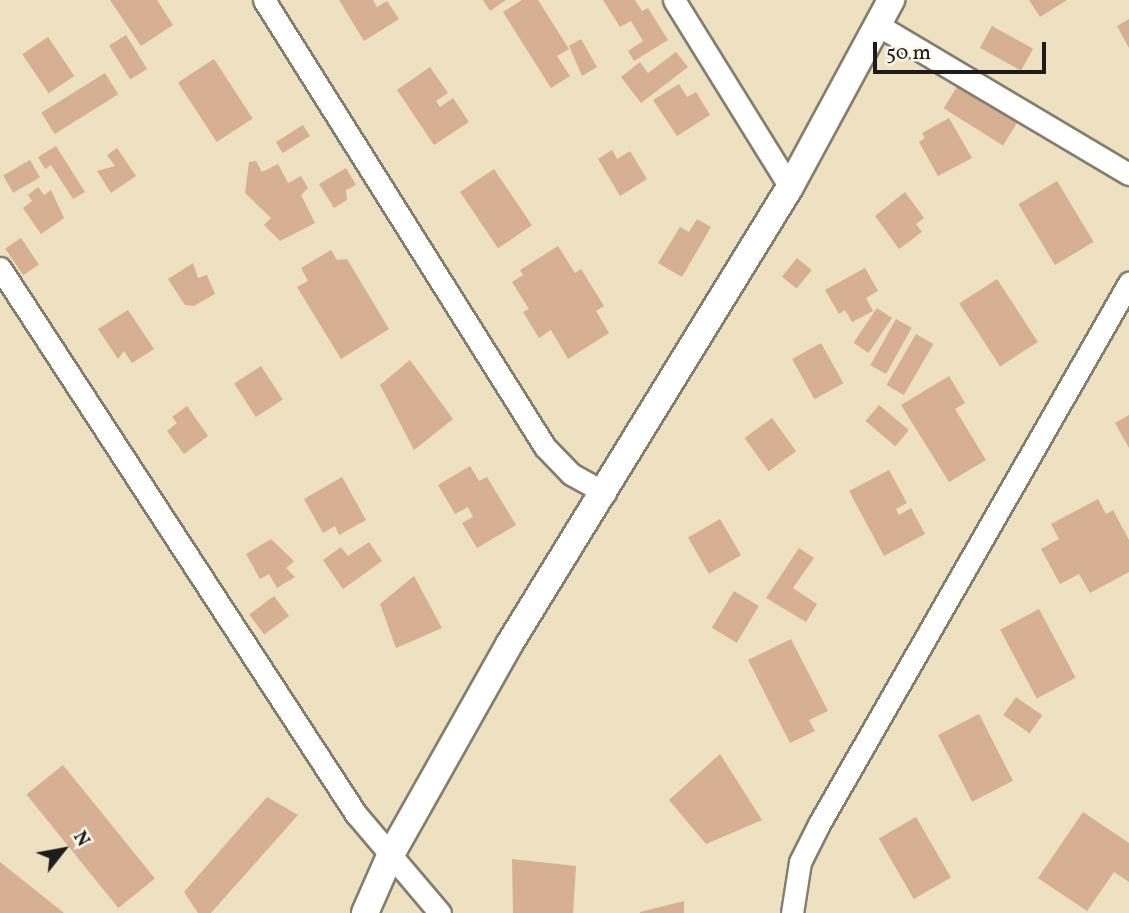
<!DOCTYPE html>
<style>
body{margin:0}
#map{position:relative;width:1129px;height:913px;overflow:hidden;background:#ede1c1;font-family:Vollkorn,serif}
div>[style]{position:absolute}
.building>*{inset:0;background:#d7af92;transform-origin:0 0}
.roads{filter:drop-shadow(2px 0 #847e6e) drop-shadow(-2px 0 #847e6e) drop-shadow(0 2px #847e6e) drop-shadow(0 -2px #847e6e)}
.minor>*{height:21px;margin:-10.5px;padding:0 10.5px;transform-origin:10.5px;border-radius:10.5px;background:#fff}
.tertiary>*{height:26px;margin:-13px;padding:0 13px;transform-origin:13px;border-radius:13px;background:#fff}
span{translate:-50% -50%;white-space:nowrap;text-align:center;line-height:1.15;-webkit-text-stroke:5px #fbf7ec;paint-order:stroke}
.north{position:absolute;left:28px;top:815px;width:70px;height:70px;-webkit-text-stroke:5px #fbf7ec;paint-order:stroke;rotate:59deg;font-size:19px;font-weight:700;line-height:28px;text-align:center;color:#1c1c1c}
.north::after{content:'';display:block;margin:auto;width:24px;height:32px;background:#1c1c1c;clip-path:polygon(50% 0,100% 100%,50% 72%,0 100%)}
.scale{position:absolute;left:873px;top:42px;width:173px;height:32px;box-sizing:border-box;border:4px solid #1c1c1c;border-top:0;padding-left:9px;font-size:21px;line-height:24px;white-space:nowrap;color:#1c1c1c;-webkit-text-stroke:5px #fbf7ec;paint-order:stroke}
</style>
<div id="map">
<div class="building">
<div style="clip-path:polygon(110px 0,157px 0,173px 25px,141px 46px)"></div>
<div style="clip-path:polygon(339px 0,373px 0,377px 7px,387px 1px,399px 19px,364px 41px)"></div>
<div style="clip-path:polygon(483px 0,506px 0,490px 11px)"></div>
<div style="clip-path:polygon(522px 0,538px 0,569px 49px,557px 56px,570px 76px,551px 88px,503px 12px)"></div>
<div style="clip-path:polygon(603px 0,635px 0,642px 11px,648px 8px,668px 40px,634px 61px,628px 51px,643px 41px,631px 21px,620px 27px)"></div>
<div style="clip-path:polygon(1029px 0,1067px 0,1040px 17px)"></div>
<div style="clip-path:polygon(1129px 19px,1129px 48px,1117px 26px)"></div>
<div style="left:992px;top:26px;width:47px;height:25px;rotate:29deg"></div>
<div style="left:126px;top:35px;width:40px;height:20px;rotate:58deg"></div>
<div style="left:48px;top:37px;width:47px;height:31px;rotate:56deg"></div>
<div style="clip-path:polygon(581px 39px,597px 67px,582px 76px,569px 46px)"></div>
<div style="clip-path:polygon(676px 52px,688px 67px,641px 103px,621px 77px,640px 62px,648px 73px)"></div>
<div style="left:214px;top:59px;width:71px;height:43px;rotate:57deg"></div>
<div style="clip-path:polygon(430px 67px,448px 93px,436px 101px,440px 107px,453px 98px,469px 122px,434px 145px,397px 90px)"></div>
<div style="left:105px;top:73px;width:25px;height:75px;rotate:58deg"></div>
<div style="left:960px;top:82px;width:70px;height:31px;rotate:32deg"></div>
<div style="clip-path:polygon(679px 84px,687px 97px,696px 92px,710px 115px,677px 136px,653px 100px)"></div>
<div style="clip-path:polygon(949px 118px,972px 158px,938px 176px,919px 142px,925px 138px,922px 133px)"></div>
<div style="left:303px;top:125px;width:13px;height:32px;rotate:58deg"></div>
<div style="clip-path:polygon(56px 146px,85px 192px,73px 199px,51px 165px,45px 169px,38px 157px)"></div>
<div style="clip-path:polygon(117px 148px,136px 176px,111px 193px,97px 171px,115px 166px,107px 155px)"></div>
<div style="clip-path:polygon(612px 150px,617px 159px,630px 151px,647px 179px,620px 196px,598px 159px)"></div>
<div style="left:30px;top:160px;width:20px;height:31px;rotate:60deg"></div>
<div style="clip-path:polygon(256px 161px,262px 172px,278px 164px,288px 183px,301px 176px,308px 188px,301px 195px,315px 223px,280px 241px,264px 225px,271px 218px,245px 193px,249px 162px)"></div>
<div style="clip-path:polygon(346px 168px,356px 185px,346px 190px,347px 200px,334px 208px,319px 184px)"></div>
<div style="left:494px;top:169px;width:68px;height:41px;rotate:56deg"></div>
<div style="left:1057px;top:181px;width:71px;height:45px;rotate:59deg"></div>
<div style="clip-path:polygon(38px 187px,44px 195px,51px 190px,64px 218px,41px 234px,23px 208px,32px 201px,28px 195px)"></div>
<div style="clip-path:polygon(905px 192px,924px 218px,916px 224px,922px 232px,899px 249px,875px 216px)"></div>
<div style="clip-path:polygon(697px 219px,711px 227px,682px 277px,658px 263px,680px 227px,689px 232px)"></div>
<div style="left:21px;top:238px;width:32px;height:19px;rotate:56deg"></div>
<div style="clip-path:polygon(558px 246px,575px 273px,581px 269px,604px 306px,596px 311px,609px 333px,568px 359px,551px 330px,539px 338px,523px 312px,529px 309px,512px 282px,523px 275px,520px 270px)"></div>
<div style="clip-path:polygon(331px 250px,337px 260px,347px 259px,389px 329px,341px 359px,297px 287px,308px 281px,301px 268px)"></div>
<div style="left:797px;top:258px;width:19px;height:24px;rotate:39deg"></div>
<div style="clip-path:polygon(193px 263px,198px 278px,207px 275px,215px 294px,194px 306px,185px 305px,168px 279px)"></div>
<div style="clip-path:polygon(865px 268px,878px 291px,866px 298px,873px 311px,852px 322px,845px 310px,839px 314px,825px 290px)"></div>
<div style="left:997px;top:279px;width:75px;height:45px;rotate:57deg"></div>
<div style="left:877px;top:308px;width:18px;height:42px;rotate:34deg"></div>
<div style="clip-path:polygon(128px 310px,154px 349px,132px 363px,124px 351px,118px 359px,98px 329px)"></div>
<div style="left:896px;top:319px;width:18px;height:53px;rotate:29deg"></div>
<div style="left:916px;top:334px;width:20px;height:59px;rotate:30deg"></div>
<div style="left:821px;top:343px;width:46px;height:33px;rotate:61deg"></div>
<div style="clip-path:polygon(410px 360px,453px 419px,414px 450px,380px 385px)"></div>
<div style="left:261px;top:366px;width:40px;height:32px;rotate:57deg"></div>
<div style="clip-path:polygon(949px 376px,965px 403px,955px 409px,986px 460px,949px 482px,901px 405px)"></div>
<div style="left:879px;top:405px;width:39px;height:21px;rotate:40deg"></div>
<div style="clip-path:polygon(187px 406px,208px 436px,184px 454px,167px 431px,177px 423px,172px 417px)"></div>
<div style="clip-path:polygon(1129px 415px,1129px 448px,1115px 423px)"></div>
<div style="left:772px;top:418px;width:41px;height:34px;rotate:54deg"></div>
<div style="clip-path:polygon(470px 466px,479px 481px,487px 477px,516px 525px,477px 548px,462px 523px,473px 517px,468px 507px,455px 514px,438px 485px)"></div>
<div style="clip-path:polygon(889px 470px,907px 503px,896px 509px,899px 515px,911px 508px,925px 534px,884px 556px,849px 491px)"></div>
<div style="clip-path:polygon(342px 477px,366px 520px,339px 535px,335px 526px,323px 533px,304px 499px)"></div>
<div style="clip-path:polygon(1098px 499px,1106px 514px,1113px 510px,1129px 540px,1129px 572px,1090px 593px,1079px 574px,1060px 584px,1041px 549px,1059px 539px,1051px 524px)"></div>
<div style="left:720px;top:519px;width:42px;height:37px;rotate:60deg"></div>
<div style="clip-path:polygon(271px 539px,294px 561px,286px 568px,295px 577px,277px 588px,269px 574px,260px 579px,246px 554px)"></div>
<div style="clip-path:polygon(369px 542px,382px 561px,343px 589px,323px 560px,341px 547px,348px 556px)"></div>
<div style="clip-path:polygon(799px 548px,814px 558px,793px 588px,817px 604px,806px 622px,766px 598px)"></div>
<div style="clip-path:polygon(414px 576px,442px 628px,396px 648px,380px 604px)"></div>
<div style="left:734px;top:591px;width:29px;height:43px;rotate:31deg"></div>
<div style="left:274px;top:596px;width:25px;height:31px;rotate:53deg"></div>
<div style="left:1039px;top:609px;width:78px;height:44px;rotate:62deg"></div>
<div style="clip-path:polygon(791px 639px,828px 711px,809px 720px,815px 731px,790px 743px,748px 660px)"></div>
<div style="left:1016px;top:697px;width:32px;height:22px;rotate:35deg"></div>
<div style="left:979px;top:714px;width:75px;height:46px;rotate:63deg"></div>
<div style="clip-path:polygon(720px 754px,762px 820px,706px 844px,669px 800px)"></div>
<div style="left:63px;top:765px;width:146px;height:47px;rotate:51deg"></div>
<div style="clip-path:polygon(267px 797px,298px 815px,211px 913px,198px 913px,184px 892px)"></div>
<div style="clip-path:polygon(1083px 812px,1129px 843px,1129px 882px,1114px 872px,1087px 911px,1038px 878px)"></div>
<div style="left:916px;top:817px;width:70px;height:43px;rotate:60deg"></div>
<div style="clip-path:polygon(512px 859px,576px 866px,573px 913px,513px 913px)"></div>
<div style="clip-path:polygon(0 862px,64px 913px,0 913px)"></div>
<div style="clip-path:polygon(684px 901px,684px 913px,640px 913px,640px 912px)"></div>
</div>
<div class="roads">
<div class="minor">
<div style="left:264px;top:0;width:528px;rotate:57.85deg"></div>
<div style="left:545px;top:447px;width:37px;rotate:46deg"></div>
<div style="left:571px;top:474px;width:39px;rotate:29deg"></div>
<div style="left:674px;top:0;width:220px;rotate:58.2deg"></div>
<div style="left:876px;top:24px;width:294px;rotate:30.7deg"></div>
<div style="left:0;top:268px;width:652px;rotate:56.9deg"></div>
<div style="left:356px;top:814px;width:130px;rotate:49.7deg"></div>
<div style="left:792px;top:913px;width:52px;rotate:-81.1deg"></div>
<div style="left:800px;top:862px;width:42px;rotate:-63.4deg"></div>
<div style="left:819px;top:824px;width:624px;rotate:-60.19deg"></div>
</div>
<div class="tertiary">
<div style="left:365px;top:913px;width:62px;rotate:-66.3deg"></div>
<div style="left:390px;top:856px;width:244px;rotate:-60.6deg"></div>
<div style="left:510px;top:643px;width:535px;rotate:-58.45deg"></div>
<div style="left:790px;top:187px;width:213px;rotate:-61.6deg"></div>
</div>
</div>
<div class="north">N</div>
<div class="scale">50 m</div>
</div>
